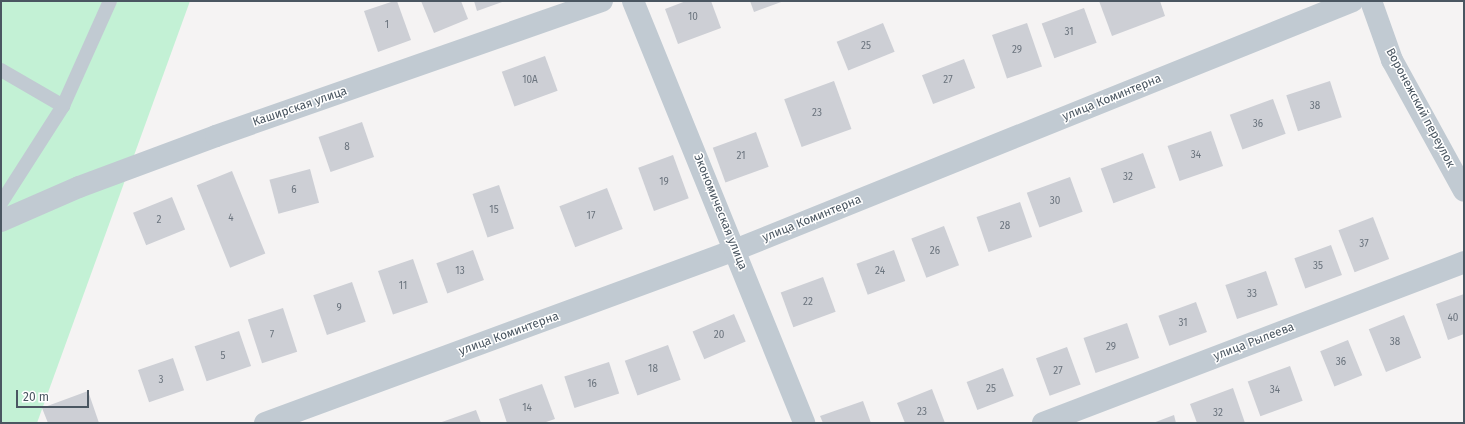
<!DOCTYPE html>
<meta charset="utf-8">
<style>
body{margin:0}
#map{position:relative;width:1465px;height:424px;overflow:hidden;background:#f5f3f3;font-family:"Fira Sans",sans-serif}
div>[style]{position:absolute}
.green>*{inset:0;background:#c3f1d5}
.building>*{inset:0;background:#cdcfd5;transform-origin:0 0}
.service>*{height:14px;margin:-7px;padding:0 7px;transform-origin:7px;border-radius:7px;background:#c1cad2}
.minor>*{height:22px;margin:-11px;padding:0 11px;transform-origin:11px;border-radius:11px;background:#c1cad2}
.tertiary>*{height:22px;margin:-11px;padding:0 11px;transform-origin:11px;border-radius:11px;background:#c1cad2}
span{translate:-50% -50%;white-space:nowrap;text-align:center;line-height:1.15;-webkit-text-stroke:3px #fff;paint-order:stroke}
.number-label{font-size:10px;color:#6b747e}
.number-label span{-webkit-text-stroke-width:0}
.street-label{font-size:12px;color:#4a5661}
.frame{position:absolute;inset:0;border:2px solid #4a5661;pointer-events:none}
.scale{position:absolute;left:16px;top:390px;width:73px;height:18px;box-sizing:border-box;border:2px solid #4a5661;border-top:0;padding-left:5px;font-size:12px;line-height:14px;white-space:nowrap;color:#4a5661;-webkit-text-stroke:3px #fff;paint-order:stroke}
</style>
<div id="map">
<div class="green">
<div style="clip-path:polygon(1px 1px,190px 1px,37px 423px,1px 423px)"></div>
</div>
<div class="building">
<div style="clip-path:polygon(394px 1px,397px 1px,411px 40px,378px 52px,364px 11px)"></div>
<div style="clip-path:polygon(421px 1px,461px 1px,468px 19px,434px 33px)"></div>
<div style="clip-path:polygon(474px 1px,505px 1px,477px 11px)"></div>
<div style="clip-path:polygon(686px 1px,711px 1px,721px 28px,678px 44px,665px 9px)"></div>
<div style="clip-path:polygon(750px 1px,784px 1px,754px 12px)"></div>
<div style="clip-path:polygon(1099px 1px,1160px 1px,1165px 16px,1112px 36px)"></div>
<div style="left:1084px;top:8px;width:37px;height:45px;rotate:70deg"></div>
<div style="left:883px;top:23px;width:31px;height:50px;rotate:68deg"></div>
<div style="left:1027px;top:23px;width:46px;height:37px;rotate:71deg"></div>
<div style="left:545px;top:56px;width:37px;height:46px;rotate:70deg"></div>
<div style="left:964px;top:59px;width:31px;height:45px;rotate:69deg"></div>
<div style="left:834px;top:81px;width:51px;height:53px;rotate:70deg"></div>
<div style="left:1330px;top:81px;width:38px;height:46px;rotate:72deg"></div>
<div style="left:1273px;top:99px;width:37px;height:46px;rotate:70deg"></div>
<div style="left:362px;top:122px;width:37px;height:46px;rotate:71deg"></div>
<div style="left:1211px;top:131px;width:37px;height:46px;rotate:71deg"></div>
<div style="left:756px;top:132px;width:37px;height:46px;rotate:70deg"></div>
<div style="left:1143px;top:153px;width:37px;height:45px;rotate:70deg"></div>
<div style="left:673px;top:155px;width:46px;height:37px;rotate:70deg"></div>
<div style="left:310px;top:169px;width:35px;height:42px;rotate:75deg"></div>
<div style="left:232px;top:171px;width:89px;height:38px;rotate:68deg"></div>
<div style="left:1070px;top:177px;width:37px;height:46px;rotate:70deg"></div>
<div style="left:499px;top:185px;width:46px;height:28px;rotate:71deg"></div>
<div style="left:607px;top:188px;width:44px;height:51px;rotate:69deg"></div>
<div style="left:172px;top:197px;width:35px;height:42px;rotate:68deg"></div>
<div style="left:1020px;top:202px;width:37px;height:46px;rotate:71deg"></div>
<div style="left:1373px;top:217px;width:45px;height:37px;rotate:69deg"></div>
<div style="left:944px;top:226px;width:42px;height:35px;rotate:69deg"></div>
<div style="left:1331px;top:245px;width:32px;height:39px;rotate:70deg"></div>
<div style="left:473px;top:250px;width:32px;height:39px;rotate:70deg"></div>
<div style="left:894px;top:250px;width:33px;height:40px;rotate:70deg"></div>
<div style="left:413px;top:259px;width:46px;height:37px;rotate:71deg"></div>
<div style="left:1266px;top:271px;width:36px;height:43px;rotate:71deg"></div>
<div style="left:823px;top:277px;width:37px;height:45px;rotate:70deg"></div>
<div style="left:352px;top:282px;width:42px;height:41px;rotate:71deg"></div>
<div style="clip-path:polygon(1464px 294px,1464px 334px,1448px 340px,1436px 304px)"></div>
<div style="left:1196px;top:302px;width:32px;height:40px;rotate:70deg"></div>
<div style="left:283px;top:308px;width:46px;height:37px;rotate:72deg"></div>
<div style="left:734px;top:314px;width:30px;height:45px;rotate:67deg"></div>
<div style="left:1404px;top:315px;width:46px;height:38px;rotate:68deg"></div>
<div style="left:1127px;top:323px;width:37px;height:46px;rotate:71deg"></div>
<div style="left:239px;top:331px;width:37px;height:47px;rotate:71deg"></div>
<div style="left:1348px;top:340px;width:38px;height:30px;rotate:68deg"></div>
<div style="left:668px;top:345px;width:37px;height:46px;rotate:70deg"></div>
<div style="left:1067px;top:347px;width:40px;height:33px;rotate:70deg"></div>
<div style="left:173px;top:358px;width:34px;height:37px;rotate:71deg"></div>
<div style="left:609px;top:362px;width:33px;height:47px;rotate:72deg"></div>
<div style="left:1290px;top:366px;width:37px;height:45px;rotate:70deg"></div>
<div style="left:1003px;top:368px;width:30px;height:39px;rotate:69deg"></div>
<div style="clip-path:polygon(542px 384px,555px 419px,543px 423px,507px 423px,499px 399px)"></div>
<div style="clip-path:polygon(1233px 388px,1245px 423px,1197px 423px,1190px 404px)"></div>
<div style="clip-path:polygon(932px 389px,945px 423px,905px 423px,897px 403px)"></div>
<div style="clip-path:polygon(88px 391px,99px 423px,48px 423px,42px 408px)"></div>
<div style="clip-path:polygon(863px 401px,871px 423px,823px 423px,820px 416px)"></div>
<div style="clip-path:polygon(476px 410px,481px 423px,439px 423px)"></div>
<div style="clip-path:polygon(1174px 415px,1176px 423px,1153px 423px)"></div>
</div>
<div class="service">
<div style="left:1px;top:70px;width:72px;rotate:30.1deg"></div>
<div style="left:1px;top:203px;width:115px;rotate:-57.4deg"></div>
<div style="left:63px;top:106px;width:115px;rotate:-65.9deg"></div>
</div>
<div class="minor">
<div style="left:633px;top:1px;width:455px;rotate:67.9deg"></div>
<div style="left:1371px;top:1px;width:63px;rotate:70.4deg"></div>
<div style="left:1392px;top:60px;width:149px;rotate:61.2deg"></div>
<div style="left:1px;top:221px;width:85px;rotate:-23.6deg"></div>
<div style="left:79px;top:187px;width:146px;rotate:-20.4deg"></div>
<div style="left:216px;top:136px;width:409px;rotate:-19.3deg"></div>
<div style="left:1043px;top:423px;width:451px;rotate:-20.9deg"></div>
</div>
<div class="tertiary">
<div style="left:265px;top:423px;width:501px;rotate:-20.21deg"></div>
<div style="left:735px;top:250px;width:666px;rotate:-21.95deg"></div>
</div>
<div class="number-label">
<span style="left:693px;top:18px">10</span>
<span style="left:387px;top:26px">1</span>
<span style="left:1069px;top:33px">31</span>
<span style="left:866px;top:47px">25</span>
<span style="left:1017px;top:51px">29</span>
<span style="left:530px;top:81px">10А</span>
<span style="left:948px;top:81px">27</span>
<span style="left:1315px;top:107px">38</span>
<span style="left:817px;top:114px">23</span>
<span style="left:1258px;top:125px">36</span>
<span style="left:347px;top:148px">8</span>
<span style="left:1196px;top:156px">34</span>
<span style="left:741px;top:157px">21</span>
<span style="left:1128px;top:178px">32</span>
<span style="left:664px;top:183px">19</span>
<span style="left:294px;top:191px">6</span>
<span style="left:1055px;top:202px">30</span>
<span style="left:494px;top:211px">15</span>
<span style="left:591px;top:217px">17</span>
<span style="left:231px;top:219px">4</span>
<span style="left:159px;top:221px">2</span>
<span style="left:1005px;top:227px">28</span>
<span style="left:1364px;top:245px">37</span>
<span style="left:935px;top:252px">26</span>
<span style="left:1318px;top:267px">35</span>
<span style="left:460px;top:272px">13</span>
<span style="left:880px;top:272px">24</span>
<span style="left:403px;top:287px">11</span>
<span style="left:1252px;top:295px">33</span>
<span style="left:808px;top:303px">22</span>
<span style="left:339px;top:309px">9</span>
<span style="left:1453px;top:319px">40</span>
<span style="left:1183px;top:324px">31</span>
<span style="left:272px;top:336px">7</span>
<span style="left:719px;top:336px">20</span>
<span style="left:1395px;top:343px">38</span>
<span style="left:1111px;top:348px">29</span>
<span style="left:223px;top:357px">5</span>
<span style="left:1341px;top:363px">36</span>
<span style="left:653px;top:370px">18</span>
<span style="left:1058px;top:372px">27</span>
<span style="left:161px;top:381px">3</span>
<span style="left:592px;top:385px">16</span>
<span style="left:991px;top:390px">25</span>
<span style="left:1275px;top:391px">34</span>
<span style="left:527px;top:409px">14</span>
<span style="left:922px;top:413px">23</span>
<span style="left:1218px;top:414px">32</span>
</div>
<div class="street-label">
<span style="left:1112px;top:98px;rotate:-22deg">улица Коминтерна</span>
<span style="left:300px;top:107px;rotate:-19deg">Каширская улица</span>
<span style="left:1420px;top:108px;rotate:62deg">Воронежский переулок</span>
<span style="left:720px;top:212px;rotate:68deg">Экономическая улица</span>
<span style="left:812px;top:219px;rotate:-22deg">улица Коминтерна</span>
<span style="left:509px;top:334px;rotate:-20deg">улица Коминтерна</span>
<span style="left:1254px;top:342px;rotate:-21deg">улица Рылеева</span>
</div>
<div class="frame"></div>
<div class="scale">20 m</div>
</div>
